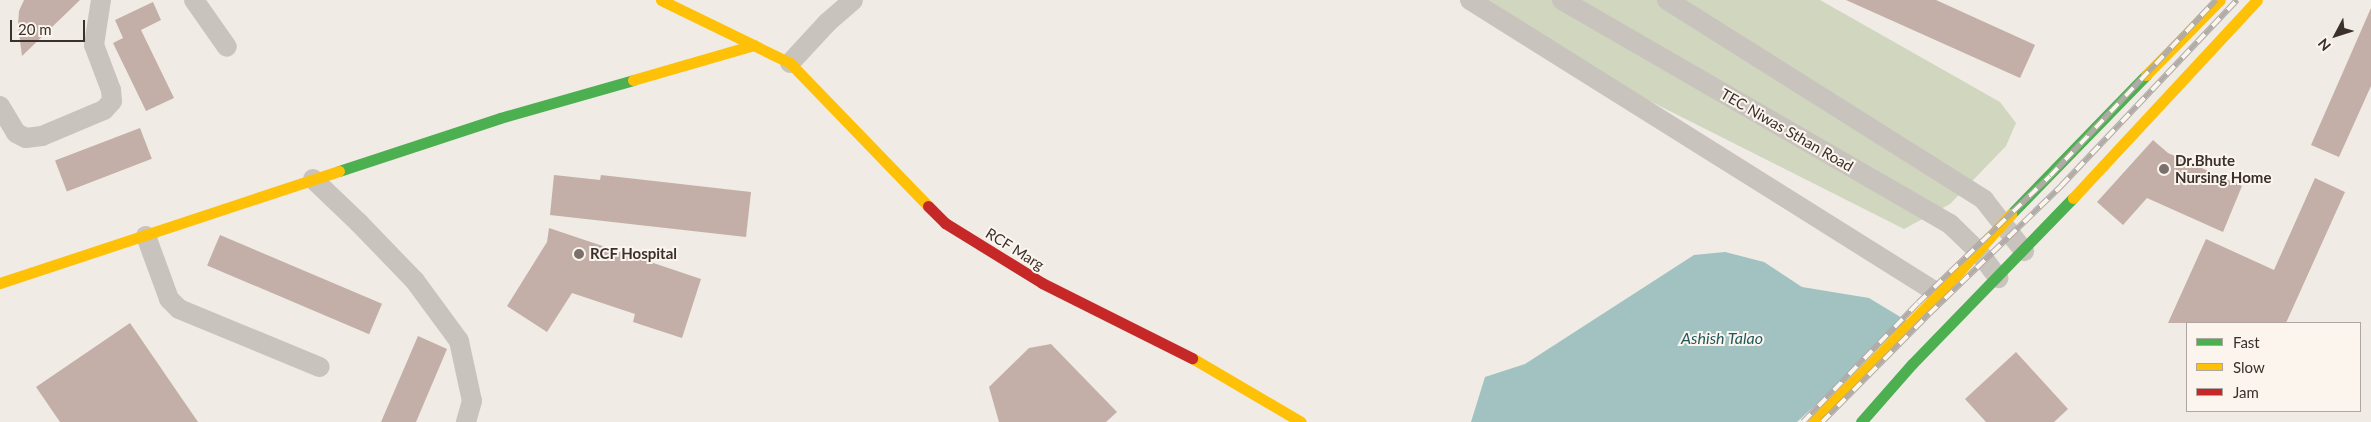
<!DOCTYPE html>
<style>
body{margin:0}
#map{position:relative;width:2371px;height:422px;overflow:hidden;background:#f0ebe5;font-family:Lato,sans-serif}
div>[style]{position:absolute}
.green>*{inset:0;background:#d1d6bf}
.water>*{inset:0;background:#a1c2c1}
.building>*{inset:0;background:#c3afa7;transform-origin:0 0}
.street>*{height:20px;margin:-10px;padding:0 10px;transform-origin:10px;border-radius:10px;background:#c9c3be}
.fast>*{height:11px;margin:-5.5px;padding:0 5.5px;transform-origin:5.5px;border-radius:5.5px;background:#4caf50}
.slow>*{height:11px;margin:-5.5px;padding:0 5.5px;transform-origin:5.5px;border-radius:5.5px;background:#ffc107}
.jam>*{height:11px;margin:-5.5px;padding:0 5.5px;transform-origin:5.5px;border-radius:5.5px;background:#c62828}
.rail>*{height:5.5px;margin-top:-2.75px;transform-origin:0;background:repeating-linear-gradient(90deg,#fbf5ee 0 11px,#b1aca8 0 22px);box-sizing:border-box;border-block:1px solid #b1aca8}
.dots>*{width:14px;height:14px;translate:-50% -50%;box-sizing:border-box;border:2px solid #fbf5ee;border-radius:50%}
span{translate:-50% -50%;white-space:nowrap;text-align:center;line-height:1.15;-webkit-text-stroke:4px #fbf5ee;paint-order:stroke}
.street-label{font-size:15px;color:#3b302b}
.poi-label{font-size:15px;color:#3b302b;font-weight:700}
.left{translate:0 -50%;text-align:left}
.water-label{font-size:16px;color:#1f5a5e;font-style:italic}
.legend{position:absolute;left:2186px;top:322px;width:175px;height:90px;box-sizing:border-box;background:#fbf5ee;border:1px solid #aea6a0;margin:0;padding:6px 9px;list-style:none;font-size:15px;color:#3b302b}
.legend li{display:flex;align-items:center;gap:10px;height:25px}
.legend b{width:25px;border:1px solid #aea6a0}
.north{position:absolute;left:2311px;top:10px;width:50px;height:50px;-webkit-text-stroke:4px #fbf5ee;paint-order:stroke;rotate:230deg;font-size:14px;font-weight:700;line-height:20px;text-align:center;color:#3b302b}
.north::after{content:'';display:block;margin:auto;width:18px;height:22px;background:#3b302b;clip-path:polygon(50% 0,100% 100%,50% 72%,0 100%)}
.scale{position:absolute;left:10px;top:20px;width:75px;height:22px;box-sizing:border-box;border:2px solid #3b302b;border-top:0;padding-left:6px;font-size:15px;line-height:18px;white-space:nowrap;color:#3b302b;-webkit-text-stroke:4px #fbf5ee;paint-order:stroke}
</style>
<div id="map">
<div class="green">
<div style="clip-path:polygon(1489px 0,1820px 0,2000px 102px,2016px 123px,2006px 146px,1950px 204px,1904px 229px,1624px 88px)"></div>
</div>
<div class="water">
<div style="clip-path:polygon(1725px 252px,1764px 262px,1802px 287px,1869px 298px,1907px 321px,1797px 422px,1471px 422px,1485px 377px,1525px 364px,1694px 255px)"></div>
</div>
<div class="building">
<div style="clip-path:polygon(24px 0,80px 0,22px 56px,18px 25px,19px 11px)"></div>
<div style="clip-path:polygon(1846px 0,1936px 0,2035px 45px,2020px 78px)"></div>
<div style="clip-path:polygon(153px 2px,161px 20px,141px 30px,174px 98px,146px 111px,113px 43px,123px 38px,115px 20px)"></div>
<div style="clip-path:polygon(2371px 8px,2371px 86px,2339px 157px,2311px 145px)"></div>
<div style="left:140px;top:128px;width:33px;height:91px;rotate:69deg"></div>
<div style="clip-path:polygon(2153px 140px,2168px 153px,2242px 186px,2223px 232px,2147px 198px,2123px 225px,2097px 202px)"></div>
<div style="clip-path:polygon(554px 175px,600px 180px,601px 175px,751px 192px,746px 237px,550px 215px)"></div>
<div style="clip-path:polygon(2315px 178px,2345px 192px,2286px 323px,2168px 323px,2206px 239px,2274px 270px)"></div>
<div style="clip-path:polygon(549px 228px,701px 279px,682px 338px,633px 322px,635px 314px,572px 293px,547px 332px,507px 306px,547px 242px)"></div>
<div style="left:220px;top:235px;width:176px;height:33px;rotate:23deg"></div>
<div style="clip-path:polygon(130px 323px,198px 422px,60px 422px,36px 387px)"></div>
<div style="clip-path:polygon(418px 336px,447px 349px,416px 422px,381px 422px)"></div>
<div style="clip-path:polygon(1051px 344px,1117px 412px,1106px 422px,999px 422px,989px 387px,1029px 348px)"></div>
<div style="clip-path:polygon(2016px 352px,2068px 409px,2054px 422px,1986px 422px,1965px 399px)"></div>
</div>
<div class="street">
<div style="left:194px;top:0;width:57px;rotate:54.9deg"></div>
<div style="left:1470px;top:0;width:554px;rotate:32.08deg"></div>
<div style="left:1562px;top:0;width:448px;rotate:30deg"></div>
<div style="left:1950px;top:224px;width:39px;rotate:44deg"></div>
<div style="left:1978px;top:251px;width:34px;rotate:53deg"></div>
<div style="left:1667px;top:0;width:375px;rotate:32.2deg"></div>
<div style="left:1984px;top:200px;width:65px;rotate:51.9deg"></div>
<div style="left:790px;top:63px;width:56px;rotate:-47.2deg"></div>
<div style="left:828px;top:22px;width:33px;rotate:-41deg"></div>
<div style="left:0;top:106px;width:31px;rotate:59deg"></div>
<div style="left:16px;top:133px;width:11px;rotate:27deg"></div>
<div style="left:26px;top:138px;width:16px;rotate:-7deg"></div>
<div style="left:42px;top:136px;width:67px;rotate:-22.8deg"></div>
<div style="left:104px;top:110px;width:12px;rotate:-48deg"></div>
<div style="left:112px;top:101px;width:11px;rotate:-95deg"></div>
<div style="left:111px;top:90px;width:48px;rotate:-110.7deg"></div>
<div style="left:94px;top:45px;width:46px;rotate:-81.2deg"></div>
<div style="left:313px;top:179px;width:64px;rotate:43.7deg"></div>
<div style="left:359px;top:223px;width:81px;rotate:46deg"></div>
<div style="left:415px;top:281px;width:74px;rotate:53.7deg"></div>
<div style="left:459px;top:341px;width:61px;rotate:77.8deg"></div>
<div style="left:472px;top:401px;width:22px;rotate:106deg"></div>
<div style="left:146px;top:236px;width:67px;rotate:69.9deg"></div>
<div style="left:169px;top:299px;width:14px;rotate:45deg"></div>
<div style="left:179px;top:309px;width:152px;rotate:22.4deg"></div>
</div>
<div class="fast">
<div style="left:339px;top:171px;width:169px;rotate:-18.2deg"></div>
<div style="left:500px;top:118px;width:138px;rotate:-15.9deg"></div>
<div style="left:2011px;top:214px;width:194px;rotate:-45.8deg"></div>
<div style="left:1861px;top:422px;width:77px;rotate:-48.7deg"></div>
<div style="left:1912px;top:364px;width:231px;rotate:-45.9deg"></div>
</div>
<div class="slow">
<div style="left:661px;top:0;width:144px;rotate:26deg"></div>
<div style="left:790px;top:63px;width:199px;rotate:46deg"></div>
<div style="left:2146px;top:75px;width:105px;rotate:-45.4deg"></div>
<div style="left:633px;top:80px;width:126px;rotate:-16.1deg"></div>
<div style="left:2073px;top:198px;width:270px;rotate:-47.1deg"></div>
<div style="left:0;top:283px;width:357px;rotate:-18.3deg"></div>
<div style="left:1192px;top:358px;width:126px;rotate:30.4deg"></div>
<div style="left:1813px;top:422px;width:180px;rotate:-45.5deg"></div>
<div style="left:1939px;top:294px;width:108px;rotate:-48deg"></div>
</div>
<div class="jam">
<div style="left:928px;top:206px;width:24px;rotate:45deg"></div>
<div style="left:945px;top:223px;width:114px;rotate:31.7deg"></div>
<div style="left:1042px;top:283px;width:168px;rotate:26.6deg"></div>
</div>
<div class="rail">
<div style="left:1803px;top:422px;width:165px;rotate:-46deg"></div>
<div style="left:1918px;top:303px;width:183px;rotate:-43.9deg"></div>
<div style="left:2050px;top:176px;width:242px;rotate:-46.7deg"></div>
<div style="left:1822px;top:422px;width:152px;rotate:-45.3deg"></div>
<div style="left:1929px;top:314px;width:184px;rotate:-44.1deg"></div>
<div style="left:2061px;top:186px;width:256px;rotate:-46.6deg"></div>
</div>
<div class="dots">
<div style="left:2164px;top:169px;background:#7a716c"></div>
<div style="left:579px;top:254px;background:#7a716c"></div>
</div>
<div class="street-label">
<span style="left:1787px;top:130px;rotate:30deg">TEC Niwas Sthan Road</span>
<span style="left:1015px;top:249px;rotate:32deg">RCF Marg</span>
</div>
<div class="poi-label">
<span class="left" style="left:2175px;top:169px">Dr.Bhute<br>Nursing Home</span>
<span class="left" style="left:590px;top:254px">RCF Hospital</span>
</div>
<div class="water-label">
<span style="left:1722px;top:338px">Ashish Talao</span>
</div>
<ul class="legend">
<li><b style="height:6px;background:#4caf50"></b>Fast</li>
<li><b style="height:6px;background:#ffc107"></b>Slow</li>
<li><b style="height:6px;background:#c62828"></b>Jam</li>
</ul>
<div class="north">N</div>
<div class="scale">20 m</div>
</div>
